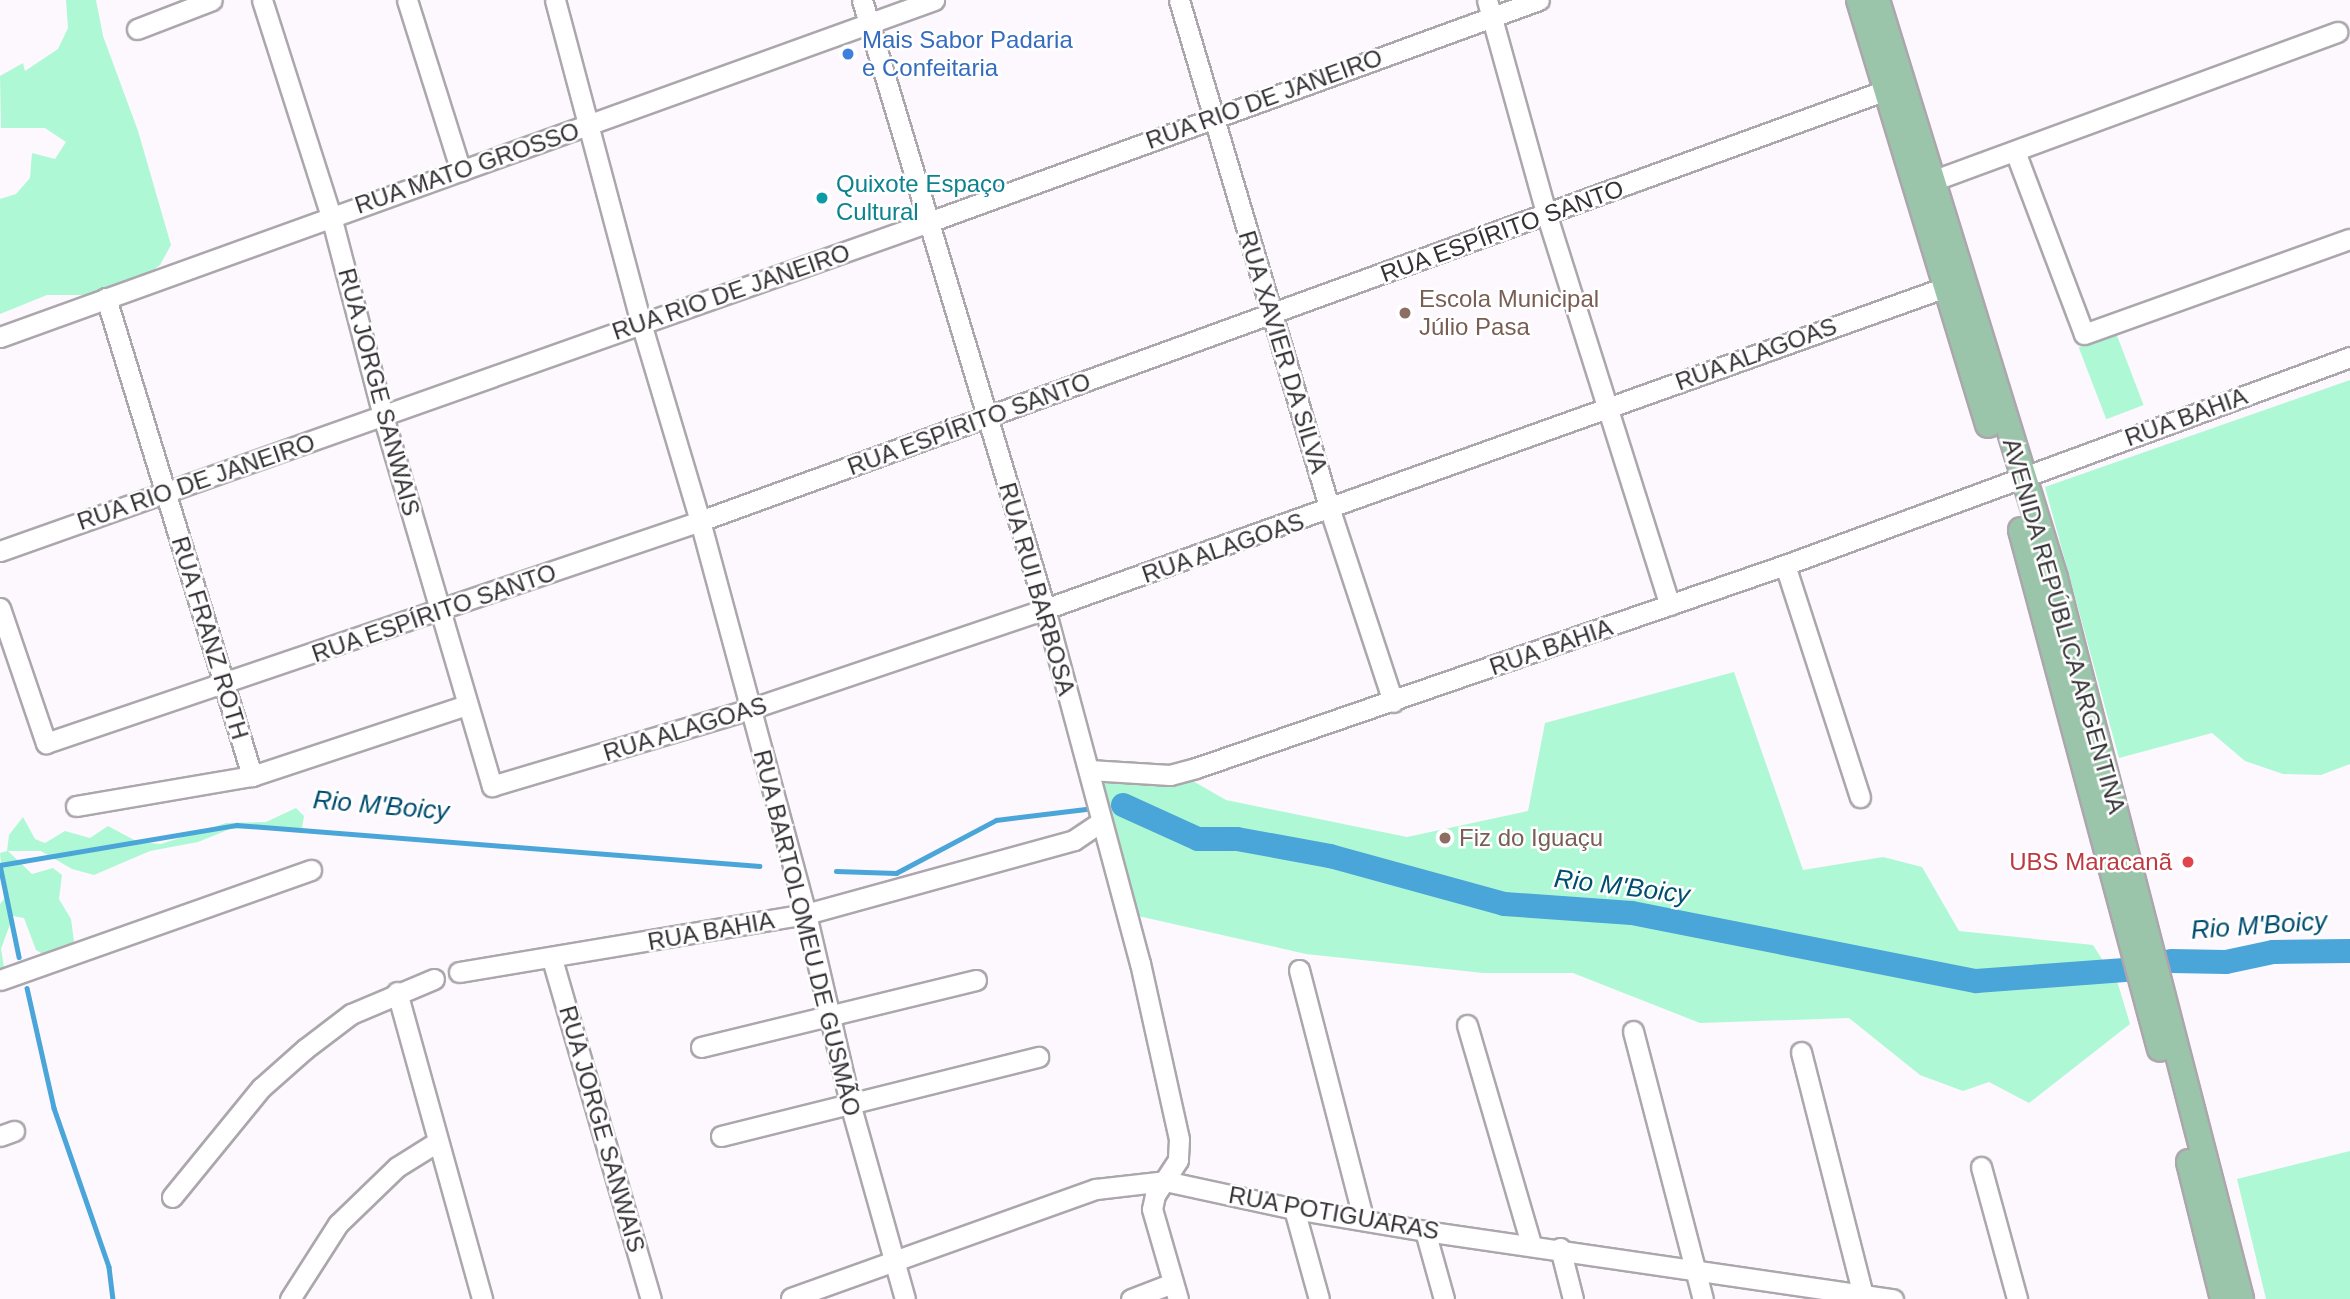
<!DOCTYPE html>
<meta charset="utf-8">
<style>
body{margin:0}
#map{position:relative;width:2350px;height:1299px;overflow:hidden;background:#fdf8fe;font-family:Helvetica,sans-serif}
div>[style]{position:absolute}
.green>*{inset:0;background:#aef8d5;transform-origin:0 0}
.stream>*{height:4.5px;margin:-2.25px;padding:0 2.25px;transform-origin:2.25px;border-radius:2.25px;background:#4aa5d8}
.river>*{height:24px;margin:-12px;padding:0 12px;transform-origin:12px;border-radius:12px;background:#4aa5d8}
.roads{filter:drop-shadow(2px 0 #aca6ad) drop-shadow(-2px 0 #aca6ad) drop-shadow(0 2px #aca6ad) drop-shadow(0 -2px #aca6ad)}
.minor>*{height:19px;margin:-9.5px;padding:0 9.5px;transform-origin:9.5px;border-radius:9.5px;background:#fff}
.major>*{height:24px;margin:-12px;padding:0 12px;transform-origin:12px;border-radius:12px;background:#9bc5aa}
.dots>*{width:19px;height:19px;translate:-50% -50%;box-sizing:border-box;border:4px solid #fff;border-radius:50%}
span{translate:-50% -50%;white-space:nowrap;text-align:center;line-height:1.15;-webkit-text-stroke:5px #fff;paint-order:stroke}
.shop-label{font-size:24px;color:#366cbe}
.left{translate:0 -50%;text-align:left}
.street-label{font-size:24px;color:#353235}
.culture-label{font-size:24px;color:#0d838f}
.education-label{font-size:24px;color:#785e54}
.health-label{font-size:24px;color:#be3a42}
.right{translate:-100% -50%;text-align:right}
.water-label{font-size:26px;color:#004d6f;font-style:italic}
</style>
<div id="map">
<div class="green">
<div style="clip-path:polygon(66px 0,96px 0,103px 36px,138px 131px,171px 245px,160px 265px,139px 280px,95px 295px,47px 295px,0 314px,0 199px,16px 194px,30px 178px,32px 153px,55px 159px,66px 142px,45px 128px,1px 128px,0 76px,23px 63px,25px 71px,58px 49px,68px 28px)"></div>
<div style="left:2116px;top:333px;width:77px;height:40px;rotate:69deg"></div>
<div style="clip-path:polygon(2350px 380px,2350px 764px,2321px 775px,2283px 774px,2245px 761px,2212px 733px,2119px 758px,2045px 487px)"></div>
<div style="clip-path:polygon(1734px 672px,1803px 870px,1883px 857px,1922px 867px,1959px 931px,2093px 945px,2118px 984px,2130px 1024px,2029px 1103px,1989px 1082px,1963px 1091px,1920px 1075px,1849px 1018px,1700px 1023px,1573px 973px,1483px 973px,1306px 954px,1138px 916px,1100px 779px,1191px 780px,1226px 800px,1407px 837px,1528px 811px,1545px 723px)"></div>
<div style="clip-path:polygon(296px 808px,304px 816px,302px 828px,230px 829px,198px 842px,150px 851px,94px 875px,72px 869px,41px 851px,8px 851px,32px 874px,53px 868px,62px 875px,59px 899px,71px 919px,74px 941px,68px 952px,46px 956px,36px 950px,24px 918px,13px 916px,1px 949px,5px 973px,0 983px,0 904px,4px 899px,0 853px,7px 851px,9px 835px,23px 817px,35px 839px,45px 843px,65px 831px,90px 838px,108px 826px,138px 842px,161px 844px,226px 823px,266px 822px)"></div>
<div style="clip-path:polygon(2350px 1151px,2350px 1299px,2266px 1299px,2237px 1179px)"></div>
</div>
<div class="stream">
<div style="left:0;top:865px;width:240px;rotate:-9.6deg"></div>
<div style="left:237px;top:825px;width:524px;rotate:4.49deg"></div>
<div style="left:0;top:865px;width:94px;rotate:78.3deg"></div>
<div style="left:836px;top:871px;width:60px;rotate:1.9deg"></div>
<div style="left:896px;top:873px;width:113px;rotate:-27.9deg"></div>
<div style="left:996px;top:820px;width:90px;rotate:-7deg"></div>
<div style="left:27px;top:988px;width:123px;rotate:77.3deg"></div>
<div style="left:54px;top:1108px;width:168px;rotate:70.9deg"></div>
<div style="left:109px;top:1267px;width:32px;rotate:83deg"></div>
</div>
<div class="river">
<div style="left:1123px;top:805px;width:82px;rotate:24.4deg"></div>
<div style="left:1198px;top:839px;width:39px"></div>
<div style="left:1237px;top:839px;width:95px;rotate:10.4deg"></div>
<div style="left:1330px;top:856px;width:180px;rotate:15.4deg"></div>
<div style="left:1504px;top:904px;width:128px;rotate:4deg"></div>
<div style="left:1632px;top:913px;width:351px;rotate:11.2deg"></div>
<div style="left:1976px;top:981px;width:149px;rotate:-4.2deg"></div>
<div style="left:2171px;top:961px;width:55px;rotate:1deg"></div>
<div style="left:2226px;top:962px;width:48px;rotate:-12deg"></div>
<div style="left:2273px;top:952px;width:77px;rotate:-0.7deg"></div>
</div>
<div class="roads">
<div class="minor">
<div style="left:262px;top:0;width:227px;rotate:72.3deg"></div>
<div style="left:331px;top:216px;width:207px;rotate:75.4deg"></div>
<div style="left:383px;top:416px;width:386px;rotate:73.6deg"></div>
<div style="left:492px;top:786px;width:269px;rotate:-16.6deg"></div>
<div style="left:750px;top:709px;width:311px;rotate:-18.7deg"></div>
<div style="left:1045px;top:609px;width:969px;rotate:-19.67deg"></div>
<div style="left:407px;top:0;width:179px;rotate:72.5deg"></div>
<div style="left:555px;top:0;width:334px;rotate:75.1deg"></div>
<div style="left:641px;top:323px;width:207px;rotate:73.4deg"></div>
<div style="left:700px;top:521px;width:407px;rotate:74.9deg"></div>
<div style="left:806px;top:914px;width:198px;rotate:76.9deg"></div>
<div style="left:851px;top:1107px;width:199px;rotate:74.3deg"></div>
<div style="left:862px;top:0;width:636px;rotate:73.27deg"></div>
<div style="left:1045px;top:609px;width:367px;rotate:75deg"></div>
<div style="left:1140px;top:963px;width:180px;rotate:77.5deg"></div>
<div style="left:1179px;top:1139px;width:21px;rotate:93deg"></div>
<div style="left:1178px;top:1160px;width:42px;rotate:123.3deg"></div>
<div style="left:1155px;top:1195px;width:14px;rotate:102deg"></div>
<div style="left:1152px;top:1209px;width:94px;rotate:73.9deg"></div>
<div style="left:1179px;top:0;width:532px;rotate:73.51deg"></div>
<div style="left:1330px;top:510px;width:202px;rotate:71.8deg"></div>
<div style="left:1487px;top:0;width:224px;rotate:74.5deg"></div>
<div style="left:1547px;top:216px;width:408px;rotate:72.5deg"></div>
<div style="left:137px;top:29px;width:80px;rotate:-21.1deg"></div>
<div style="left:2016px;top:154px;width:192px;rotate:69.3deg"></div>
<div style="left:2084px;top:334px;width:282px;rotate:-19.7deg"></div>
<div style="left:1932px;top:181px;width:432px;rotate:-20.2deg"></div>
<div style="left:106px;top:298px;width:500px;rotate:73deg"></div>
<div style="left:0;top:337px;width:993px;rotate:-19.84deg"></div>
<div style="left:0;top:551px;width:986px;rotate:-19.5deg"></div>
<div style="left:929px;top:222px;width:649px;rotate:-20deg"></div>
<div style="left:1785px;top:565px;width:244px;rotate:72.1deg"></div>
<div style="left:0;top:608px;width:143px;rotate:71.2deg"></div>
<div style="left:46px;top:743px;width:691px;rotate:-18.75deg"></div>
<div style="left:700px;top:521px;width:1277px;rotate:-19.97deg"></div>
<div style="left:1089px;top:770px;width:81px;rotate:3.5deg"></div>
<div style="left:1170px;top:775px;width:27px;rotate:-15deg"></div>
<div style="left:1196px;top:768px;width:623px;rotate:-19.02deg"></div>
<div style="left:1785px;top:565px;width:602px;rotate:-20.21deg"></div>
<div style="left:76px;top:806px;width:179px;rotate:-9.7deg"></div>
<div style="left:252px;top:776px;width:226px;rotate:-18.3deg"></div>
<div style="left:552px;top:959px;width:354px;rotate:73.8deg"></div>
<div style="left:1299px;top:970px;width:256px;rotate:75.5deg"></div>
<div style="left:459px;top:972px;width:352px;rotate:-9.5deg"></div>
<div style="left:806px;top:914px;width:278px;rotate:-15.4deg"></div>
<div style="left:1074px;top:840px;width:32px;rotate:-34deg"></div>
<div style="left:0;top:980px;width:330px;rotate:-19.5deg"></div>
<div style="left:397px;top:992px;width:319px;rotate:74.5deg"></div>
<div style="left:1467px;top:1025px;width:228px;rotate:73.7deg"></div>
<div style="left:1633px;top:1031px;width:277px;rotate:75.4deg"></div>
<div style="left:701px;top:1047px;width:283px;rotate:-13.7deg"></div>
<div style="left:1801px;top:1052px;width:251px;rotate:75.7deg"></div>
<div style="left:0;top:1136px;width:15px;rotate:-20deg"></div>
<div style="left:721px;top:1136px;width:327px;rotate:-14deg"></div>
<div style="left:1981px;top:1167px;width:137px;rotate:74.7deg"></div>
<div style="left:172px;top:1197px;width:141px;rotate:-50.8deg"></div>
<div style="left:261px;top:1088px;width:59px;rotate:-41.6deg"></div>
<div style="left:305px;top:1049px;width:58px;rotate:-37.3deg"></div>
<div style="left:351px;top:1014px;width:90px;rotate:-22.9deg"></div>
<div style="left:1294px;top:1209px;width:93px;rotate:74.5deg"></div>
<div style="left:1425px;top:1231px;width:71px;rotate:74.4deg"></div>
<div style="left:1560px;top:1248px;width:53px;rotate:75.7deg"></div>
<div style="left:791px;top:1298px;width:324px;rotate:-19.7deg"></div>
<div style="left:1096px;top:1189px;width:69px;rotate:-6.6deg"></div>
<div style="left:1165px;top:1181px;width:132px;rotate:12.2deg"></div>
<div style="left:1294px;top:1209px;width:133px;rotate:9.5deg"></div>
<div style="left:1425px;top:1231px;width:473px;rotate:8.3deg"></div>
<div style="left:290px;top:1299px;width:89px;rotate:-57.4deg"></div>
<div style="left:338px;top:1224px;width:82px;rotate:-44deg"></div>
<div style="left:397px;top:1167px;width:47px;rotate:-32deg"></div>
<div style="left:1131px;top:1299px;width:45px;rotate:-20.9deg"></div>
</div>
<div class="major">
<div style="left:1859px;top:0;width:444px;rotate:73.1deg"></div>
<div style="left:1877px;top:0;width:605px;rotate:72.88deg"></div>
<div style="left:2055px;top:578px;width:745px;rotate:75.53deg"></div>
<div style="left:2021px;top:530px;width:537px;rotate:75.01deg"></div>
<div style="left:2189px;top:1162px;width:141px;rotate:76.1deg"></div>
</div>
</div>
<div class="dots">
<div style="left:848px;top:54px;background:#3f7fe0"></div>
<div style="left:822px;top:198px;background:#0f9aa8"></div>
<div style="left:1405px;top:313px;background:#8d6e63"></div>
<div style="left:1445px;top:838px;background:#8d6e63"></div>
<div style="left:2188px;top:862px;background:#e0444e"></div>
</div>
<div class="shop-label">
<span class="left" style="left:862px;top:54px">Mais Sabor Padaria<br>e Confeitaria</span>
</div>
<div class="street-label">
<span style="left:1264px;top:99px;rotate:-20deg">RUA RIO DE JANEIRO</span>
<span style="left:467px;top:168px;rotate:-19deg">RUA MATO GROSSO</span>
<span style="left:1502px;top:231px;rotate:-20deg">RUA ESPÍRITO SANTO</span>
<span style="left:731px;top:292px;rotate:-19deg">RUA RIO DE JANEIRO</span>
<span style="left:1283px;top:352px;rotate:73deg">RUA XAVIER DA SILVA</span>
<span style="left:1756px;top:354px;rotate:-20deg">RUA ALAGOAS</span>
<span style="left:379px;top:392px;rotate:75deg">RUA JORGE SANWAIS</span>
<span style="left:2186px;top:417px;rotate:-20deg">RUA BAHIA</span>
<span style="left:969px;top:424px;rotate:-20deg">RUA ESPÍRITO SANTO</span>
<span style="left:196px;top:482px;rotate:-19deg">RUA RIO DE JANEIRO</span>
<span style="left:1223px;top:548px;rotate:-19deg">RUA ALAGOAS</span>
<span style="left:1037px;top:589px;rotate:74deg">RUA RUI BARBOSA</span>
<span style="left:434px;top:613px;rotate:-19deg">RUA ESPÍRITO SANTO</span>
<span style="left:2064px;top:626px;rotate:74deg">AVENIDA REPÚBLICA ARGENTINA</span>
<span style="left:210px;top:638px;rotate:73deg">RUA FRANZ ROTH</span>
<span style="left:1551px;top:647px;rotate:-19deg">RUA BAHIA</span>
<span style="left:685px;top:729px;rotate:-17deg">RUA ALAGOAS</span>
<span style="left:711px;top:931px;rotate:-10deg">RUA BAHIA</span>
<span style="left:807px;top:933px;rotate:76deg">RUA BARTOLOMEU DE GUSMÃO</span>
<span style="left:602px;top:1129px;rotate:74deg">RUA JORGE SANWAIS</span>
<span style="left:1334px;top:1213px;rotate:10deg">RUA POTIGUARAS</span>
</div>
<div class="culture-label">
<span class="left" style="left:836px;top:198px">Quixote Espaço<br>Cultural</span>
</div>
<div class="education-label">
<span class="left" style="left:1419px;top:313px">Escola Municipal<br>Júlio Pasa</span>
<span class="left" style="left:1459px;top:838px">Fiz do Iguaçu</span>
</div>
<div class="health-label">
<span class="right" style="left:2172px;top:862px">UBS Maracanã</span>
</div>
<div class="water-label">
<span style="left:381px;top:806px;rotate:5deg">Rio M'Boicy</span>
<span style="left:1622px;top:887px;rotate:7deg">Rio M'Boicy</span>
<span style="left:2259px;top:926px;rotate:-4deg">Rio M'Boicy</span>
</div>
</div>
